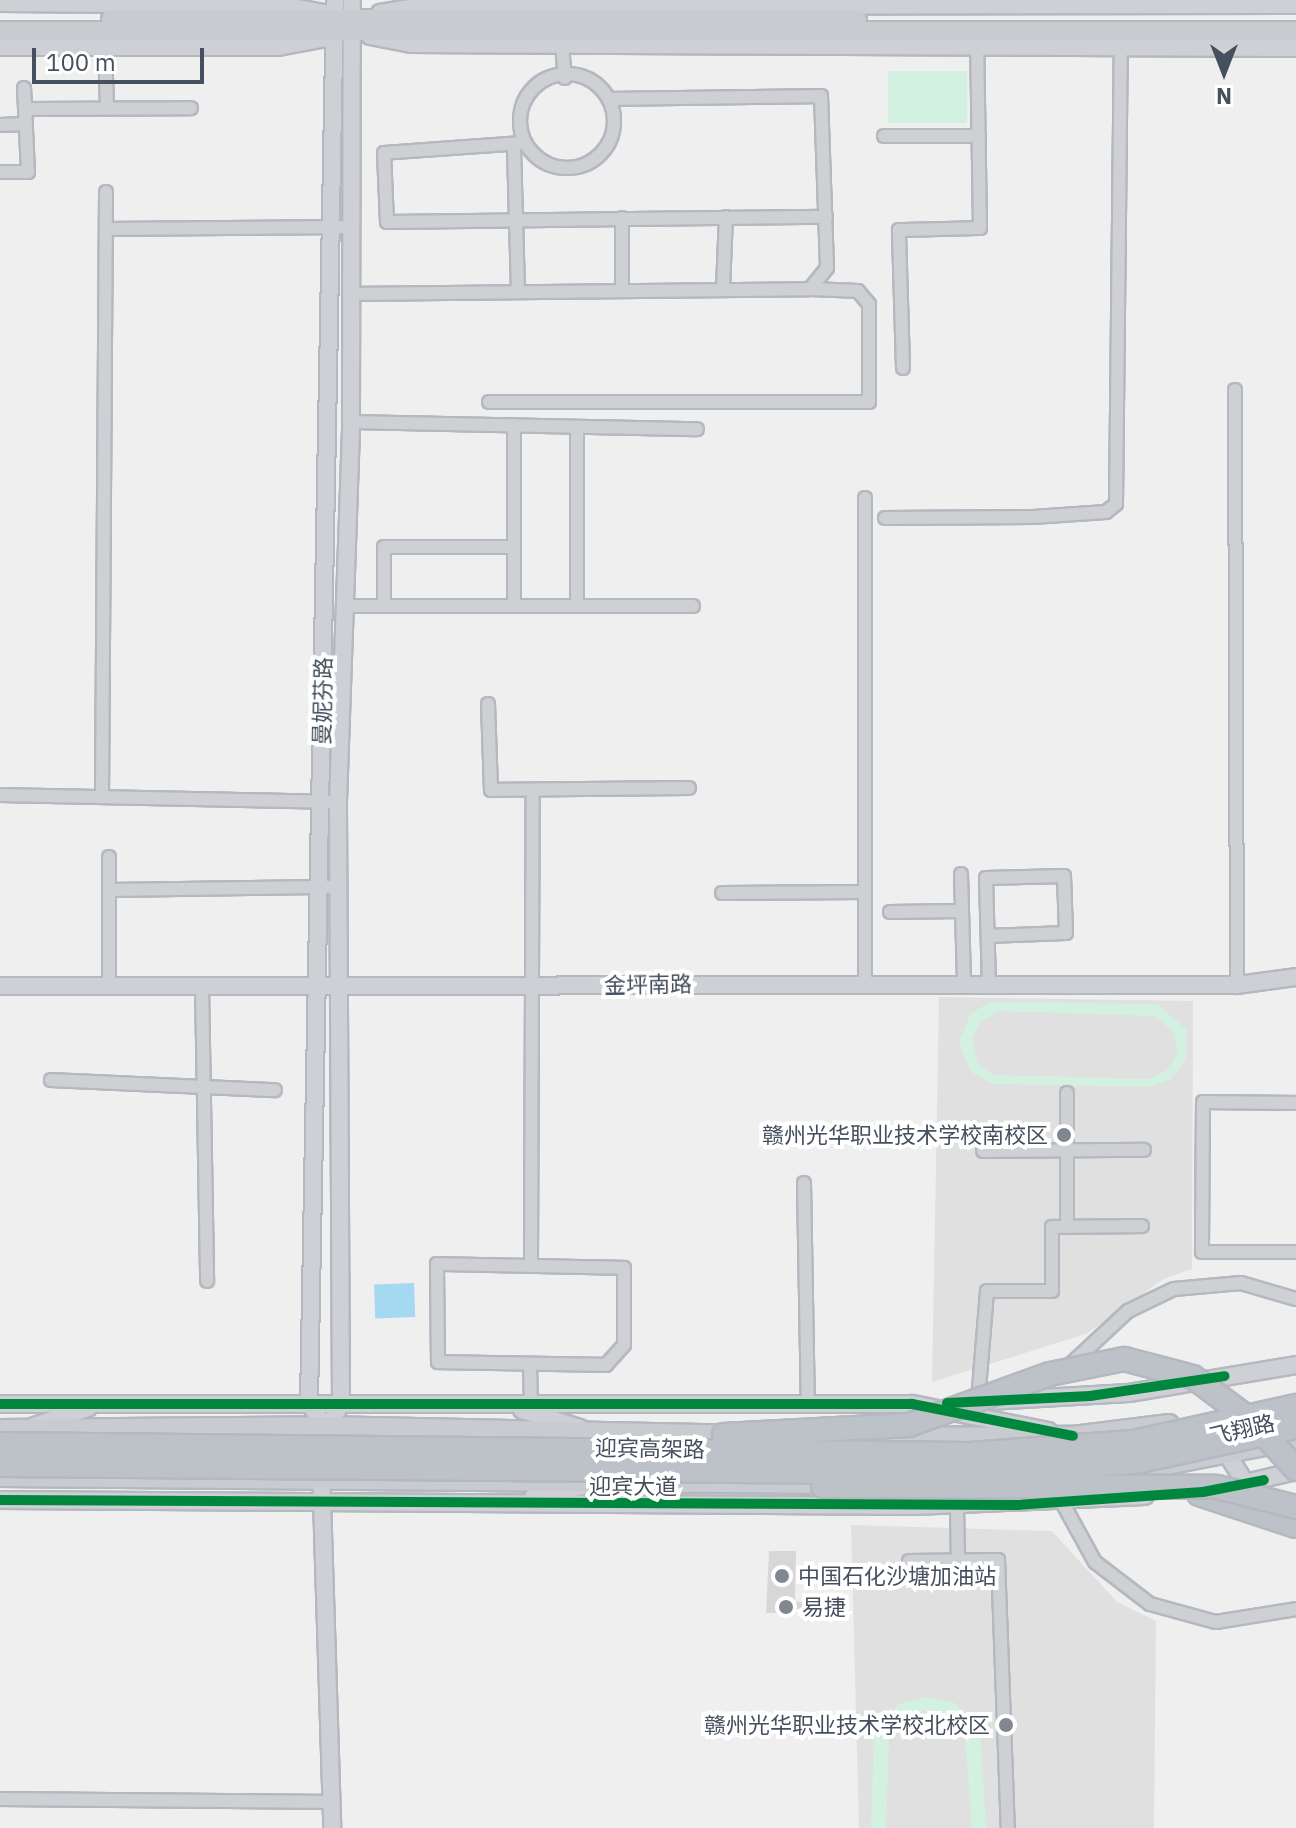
<!DOCTYPE html>
<meta charset="utf-8">
<style>
body{margin:0}
#map{position:relative;width:1296px;height:1828px;overflow:hidden;background:#f0efef;font-family:"IBM Plex Sans","Noto Sans SC",sans-serif}
div>[style]{position:absolute}
.education>*{inset:0;background:#e1e0e1}
.green>*{inset:0;background:#d2f1e1;transform-origin:0 0}
.water>*{inset:0;background:#a4d9f1;transform-origin:0 0}
.building>*{inset:0;background:#d7d7d9}
.roads{filter:drop-shadow(2px 0 #b4b8bf) drop-shadow(-2px 0 #b4b8bf) drop-shadow(0 2px #b4b8bf) drop-shadow(0 -2px #b4b8bf)}
.street>*{height:12px;margin:-6px;padding:0 6px;transform-origin:6px;border-radius:6px;background:#ced0d4}
.street>.ring{margin:-6px;padding:0;box-sizing:content-box;background:none;border:12px solid #ced0d4;border-radius:50%}
.secondary>*{height:16px;margin:-8px;padding:0 8px;transform-origin:8px;border-radius:8px;background:#ced0d5}
.primary>*{height:18px;margin:-9px;padding:0 9px;transform-origin:9px;border-radius:9px;background:#c8cbd0}
.highway>*{height:22px;margin:-11px;padding:0 11px;transform-origin:11px;border-radius:11px;background:#bdc1c8}
.bridges{filter:drop-shadow(2px 0 #b4b8bf) drop-shadow(-2px 0 #b4b8bf) drop-shadow(0 2px #b4b8bf) drop-shadow(0 -2px #b4b8bf)}
.highway-bridge>*{height:22px;margin:-11px;padding:0 11px;transform-origin:11px;border-radius:11px;background:#bdc1c8}
.cycleway>*{height:10px;margin:-5px;padding:0 5px;transform-origin:5px;border-radius:5px;background:#00873e}
.dots>*{width:22px;height:22px;translate:-50% -50%;box-sizing:border-box;border:4px solid #fff;border-radius:50%}
span{translate:-50% -50%;white-space:nowrap;text-align:center;line-height:1.15;-webkit-text-stroke:8px #fff;paint-order:stroke}
.street-label{font-size:22px;color:#454f5d}
.poi-label{font-size:22px;color:#454f5d}
.right{translate:-100% -50%;text-align:right}
.left{translate:0 -50%;text-align:left}
.north{position:absolute;left:1184px;top:32px;width:80px;height:80px;-webkit-text-stroke:6px #fff;paint-order:stroke;rotate:180deg;font-size:22px;font-weight:700;line-height:32px;text-align:center;color:#454f5d}
.north::after{content:'';display:block;margin:auto;width:28px;height:36px;background:#454f5d;clip-path:polygon(50% 0,100% 100%,50% 72%,0 100%)}
.scale{position:absolute;left:32px;top:48px;width:172px;height:36px;box-sizing:border-box;border:4px solid #454f5d;border-top:0;padding-left:10px;font-size:24px;line-height:28px;white-space:nowrap;color:#454f5d;-webkit-text-stroke:6px #fff;paint-order:stroke}
</style>
<div id="map">
<div class="education">
<div style="clip-path:polygon(939px 997px,1193px 1001px,1192px 1269px,1164px 1279px,1086px 1334px,932px 1382px)"></div>
<div style="clip-path:polygon(851px 1525px,1052px 1531px,1117px 1602px,1156px 1621px,1154px 1828px,859px 1828px)"></div>
</div>
<div class="green">
<div style="left:888px;top:71px;width:79px;height:52px"></div>
<div style="clip-path:polygon(evenodd,990px 1002px,1157px 1004px,1186px 1029px,1186px 1060px,1171px 1079px,1149px 1087px,993px 1084px,971px 1072px,959px 1043px,970px 1014px,990px 1002px,1000px 1011px,1156px 1016px,1175px 1034px,1177px 1055px,1166px 1071px,1148px 1079px,994px 1075px,978px 1064px,972px 1038px,982px 1020px,1000px 1011px)"></div>
<div style="clip-path:polygon(926px 1697px,953px 1702px,980px 1728px,986px 1828px,972px 1828px,965px 1732px,948px 1715px,925px 1710px,904px 1717px,889px 1734px,886px 1828px,871px 1828px,874px 1732px,899px 1704px)"></div>
</div>
<div class="water">
<div style="left:414px;top:1283px;width:34px;height:40px;rotate:88deg"></div>
</div>
<div class="building">
<div style="clip-path:polygon(769px 1551px,796px 1551px,795px 1602px,805px 1602px,805px 1613px,766px 1613px)"></div>
</div>
<div class="roads">
<div class="street">
<div style="left:562px;top:45px;width:33px;rotate:85deg"></div>
<div style="left:105px;top:47px;width:61px;rotate:88.1deg"></div>
<div class="ring" style="left:520px;top:74px;width:82px;height:82px"></div>
<div style="left:611px;top:99px;width:210px;rotate:-0.8deg"></div>
<div style="left:821px;top:96px;width:172px;rotate:88deg"></div>
<div style="left:827px;top:268px;width:27px;rotate:129deg"></div>
<div style="left:25px;top:109px;width:166px;rotate:-0.3deg"></div>
<div style="left:0;top:125px;width:26px;rotate:-2deg"></div>
<div style="left:884px;top:136px;width:95px"></div>
<div style="left:522px;top:143px;width:138px;rotate:175.9deg"></div>
<div style="left:384px;top:153px;width:69px;rotate:87.5deg"></div>
<div style="left:387px;top:222px;width:439px;rotate:-0.7deg"></div>
<div style="left:514px;top:148px;width:141px;rotate:88.4deg"></div>
<div style="left:0;top:172px;width:28px"></div>
<div style="left:28px;top:172px;width:84px;rotate:-92.7deg"></div>
<div style="left:622px;top:218px;width:70px;rotate:90deg"></div>
<div style="left:106px;top:229px;width:243px;rotate:-0.5deg"></div>
<div style="left:723px;top:288px;width:71px;rotate:-87.6deg"></div>
<div style="left:349px;top:294px;width:461px;rotate:-0.6deg"></div>
<div style="left:810px;top:289px;width:48px;rotate:2.4deg"></div>
<div style="left:858px;top:291px;width:17px;rotate:50deg"></div>
<div style="left:869px;top:304px;width:98px;rotate:90deg"></div>
<div style="left:869px;top:402px;width:380px;rotate:180deg"></div>
<div style="left:903px;top:368px;width:138px;rotate:-91.7deg"></div>
<div style="left:899px;top:230px;width:81px;rotate:-1.4deg"></div>
<div style="left:980px;top:228px;width:181px;rotate:-90.9deg"></div>
<div style="left:1235px;top:390px;width:595px;rotate:89.81deg"></div>
<div style="left:351px;top:422px;width:346px;rotate:1.2deg"></div>
<div style="left:514px;top:425px;width:181px;rotate:90deg"></div>
<div style="left:577px;top:427px;width:178px;rotate:90deg"></div>
<div style="left:865px;top:498px;width:484px;rotate:90deg"></div>
<div style="left:885px;top:518px;width:148px;rotate:-0.4deg"></div>
<div style="left:1033px;top:517px;width:73px;rotate:-3.9deg"></div>
<div style="left:1106px;top:512px;width:13px;rotate:-39deg"></div>
<div style="left:1116px;top:504px;width:457px;rotate:-89.4deg"></div>
<div style="left:344px;top:606px;width:349px"></div>
<div style="left:384px;top:606px;width:59px;rotate:-90deg"></div>
<div style="left:384px;top:547px;width:130px"></div>
<div style="left:488px;top:704px;width:86px;rotate:88deg"></div>
<div style="left:491px;top:790px;width:198px;rotate:-0.6deg"></div>
<div style="left:0;top:795px;width:338px;rotate:1.2deg"></div>
<div style="left:102px;top:797px;width:605px;rotate:-89.62deg"></div>
<div style="left:109px;top:857px;width:129px;rotate:90deg"></div>
<div style="left:961px;top:874px;width:109px;rotate:88.4deg"></div>
<div style="left:109px;top:890px;width:229px;rotate:-0.8deg"></div>
<div style="left:722px;top:893px;width:143px;rotate:-0.4deg"></div>
<div style="left:890px;top:912px;width:72px;rotate:-0.8deg"></div>
<div style="left:988px;top:936px;width:78px;rotate:-2.2deg"></div>
<div style="left:1066px;top:933px;width:57px;rotate:-92deg"></div>
<div style="left:1064px;top:876px;width:78px;rotate:178.5deg"></div>
<div style="left:986px;top:878px;width:105px;rotate:88.4deg"></div>
<div style="left:202px;top:986px;width:295px;rotate:89deg"></div>
<div style="left:51px;top:1080px;width:224px;rotate:2.6deg"></div>
<div style="left:1067px;top:1093px;width:134px;rotate:90deg"></div>
<div style="left:1296px;top:1103px;width:93px;rotate:-179.4deg"></div>
<div style="left:1203px;top:1102px;width:150px;rotate:90.4deg"></div>
<div style="left:1202px;top:1252px;width:94px"></div>
<div style="left:983px;top:1151px;width:161px;rotate:-0.4deg"></div>
<div style="left:804px;top:1183px;width:221px;rotate:89deg"></div>
<div style="left:437px;top:1264px;width:187px;rotate:1.2deg"></div>
<div style="left:624px;top:1268px;width:77px;rotate:90deg"></div>
<div style="left:624px;top:1345px;width:27px;rotate:132deg"></div>
<div style="left:606px;top:1365px;width:168px;rotate:-179deg"></div>
<div style="left:438px;top:1362px;width:98px;rotate:-90.6deg"></div>
<div style="left:531px;top:1265px;width:475px;rotate:-89.8deg"></div>
<div style="left:530px;top:1364px;width:41px;rotate:88.6deg"></div>
<div style="left:1070px;top:1365px;width:79px;rotate:-43deg"></div>
<div style="left:1128px;top:1311px;width:51px;rotate:-25.6deg"></div>
<div style="left:1174px;top:1289px;width:67px;rotate:-5.1deg"></div>
<div style="left:1241px;top:1283px;width:57px;rotate:16.2deg"></div>
<div style="left:978px;top:1401px;width:110px;rotate:-85.3deg"></div>
<div style="left:987px;top:1291px;width:65px"></div>
<div style="left:1052px;top:1291px;width:64px;rotate:-90deg"></div>
<div style="left:1052px;top:1227px;width:90px;rotate:-0.6deg"></div>
<div style="left:1062px;top:1502px;width:68px;rotate:61.2deg"></div>
<div style="left:1095px;top:1562px;width:69px;rotate:37.4deg"></div>
<div style="left:1150px;top:1604px;width:68px;rotate:15.3deg"></div>
<div style="left:1216px;top:1622px;width:81px;rotate:-9.2deg"></div>
<div style="left:957px;top:1506px;width:55px;rotate:89deg"></div>
<div style="left:909px;top:1561px;width:89px;rotate:-0.6deg"></div>
<div style="left:998px;top:1560px;width:268px;rotate:87.9deg"></div>
<div style="left:0;top:1799px;width:333px;rotate:0.5deg"></div>
</div>
<div class="secondary">
<div style="left:0;top:3px;width:282px;rotate:0.4deg"></div>
<div style="left:282px;top:5px;width:48px;rotate:10.8deg"></div>
<div style="left:380px;top:13px;width:43px;rotate:-9.5deg"></div>
<div style="left:422px;top:6px;width:874px;rotate:-0.07deg"></div>
<div style="left:370px;top:36px;width:42px;rotate:11deg"></div>
<div style="left:411px;top:44px;width:885px;rotate:0.26deg"></div>
<div style="left:0;top:47px;width:278px"></div>
<div style="left:278px;top:47px;width:59px;rotate:-10.7deg"></div>
<div style="left:0;top:986px;width:1237px;rotate:-0.05deg"></div>
<div style="left:1237px;top:985px;width:60px;rotate:-7.7deg"></div>
<div style="left:989px;top:1401px;width:140px;rotate:-3.3deg"></div>
<div style="left:1129px;top:1393px;width:169px;rotate:-9.5deg"></div>
<div style="left:0;top:1404px;width:912px"></div>
<div style="left:912px;top:1404px;width:139px;rotate:11.2deg"></div>
<div style="left:522px;top:1410px;width:61px;rotate:17.2deg"></div>
<div style="left:34px;top:1426px;width:57px;rotate:-18.4deg"></div>
<div style="left:324px;top:1426px;width:27px;rotate:-123deg"></div>
<div style="left:309px;top:1403px;width:1403px;rotate:-88.94deg"></div>
<div style="left:323px;top:1436px;width:38px;rotate:-61deg"></div>
<div style="left:341px;top:1403px;width:601px;rotate:-90.29deg"></div>
<div style="left:338px;top:802px;width:380px;rotate:-88deg"></div>
<div style="left:351px;top:422px;width:422px;rotate:-89.9deg"></div>
<div style="left:1221px;top:1444px;width:53px;rotate:58.1deg"></div>
<div style="left:321px;top:1468px;width:360px;rotate:88.2deg"></div>
<div style="left:1228px;top:1487px;width:70px;rotate:-13.2deg"></div>
<div style="left:533px;top:1497px;width:52px;rotate:-12.2deg"></div>
<div style="left:0;top:1500px;width:916px;rotate:0.38deg"></div>
<div style="left:916px;top:1506px;width:229px;rotate:-2.5deg"></div>
</div>
<div class="primary">
<div style="left:111px;top:19px;width:746px"></div>
<div style="left:0;top:31px;width:1296px"></div>
<div style="left:0;top:1429px;width:324px;rotate:-0.5deg"></div>
<div style="left:324px;top:1426px;width:414px;rotate:1.2deg"></div>
<div style="left:855px;top:1437px;width:218px;rotate:-0.3deg"></div>
<div style="left:1073px;top:1436px;width:97px;rotate:-7.1deg"></div>
<div style="left:0;top:1477px;width:837px;rotate:0.48deg"></div>
<div style="left:1099px;top:1478px;width:201px;rotate:-10.9deg"></div>
</div>
<div class="highway">
<div style="left:1199px;top:1494px;width:102px;rotate:18.3deg"></div>
</div>
</div>
<div class="bridges">
<div class="highway-bridge">
<div style="left:724px;top:1435px;width:185px;rotate:-3.1deg"></div>
<div style="left:909px;top:1425px;width:150px;rotate:-19.9deg"></div>
<div style="left:1050px;top:1374px;width:76px;rotate:-11.5deg"></div>
<div style="left:1124px;top:1359px;width:71px;rotate:14.6deg"></div>
<div style="left:1193px;top:1377px;width:74px;rotate:36.7deg"></div>
<div style="left:1252px;top:1421px;width:65px;rotate:47.5deg"></div>
<div style="left:0;top:1444px;width:969px;rotate:0.59deg"></div>
<div style="left:969px;top:1454px;width:164px;rotate:-4.2deg"></div>
<div style="left:1133px;top:1442px;width:167px;rotate:-12.5deg"></div>
<div style="left:0;top:1465px;width:969px;rotate:0.47deg"></div>
<div style="left:969px;top:1473px;width:167px;rotate:-3.8deg"></div>
<div style="left:1136px;top:1462px;width:164px;rotate:-12.3deg"></div>
<div style="left:823px;top:1486px;width:394px;rotate:0.1deg"></div>
<div style="left:1217px;top:1487px;width:81px;rotate:14.2deg"></div>
</div>
</div>
<div class="cycleway">
<div style="left:947px;top:1403px;width:143px;rotate:-2.8deg"></div>
<div style="left:1090px;top:1396px;width:136px;rotate:-8.4deg"></div>
<div style="left:0;top:1404px;width:912px"></div>
<div style="left:912px;top:1404px;width:164px;rotate:11.2deg"></div>
<div style="left:0;top:1500px;width:1017px;rotate:0.28deg"></div>
<div style="left:1017px;top:1505px;width:186px;rotate:-4deg"></div>
<div style="left:1203px;top:1492px;width:62px;rotate:-11.1deg"></div>
</div>
<div class="dots">
<div style="left:1064px;top:1135px;background:#818790"></div>
<div style="left:782px;top:1576px;background:#818790"></div>
<div style="left:786px;top:1607px;background:#818790"></div>
<div style="left:1006px;top:1725px;background:#818790"></div>
</div>
<div class="street-label">
<span style="left:322px;top:701px;rotate:-89deg">曼妮芬路</span>
<span style="left:648px;top:984px;rotate:-1deg">金坪南路</span>
<span style="left:1242px;top:1429px;rotate:-13deg">飞翔路</span>
<span style="left:650px;top:1448px;rotate:1deg">迎宾高架路</span>
<span style="left:633px;top:1486px">迎宾大道</span>
</div>
<div class="poi-label">
<span class="right" style="left:1048px;top:1135px">赣州光华职业技术学校南校区</span>
<span class="left" style="left:798px;top:1576px">中国石化沙塘加油站</span>
<span class="left" style="left:802px;top:1607px">易捷</span>
<span class="right" style="left:990px;top:1725px">赣州光华职业技术学校北校区</span>
</div>
<div class="north">N</div>
<div class="scale">100 m</div>
</div>
